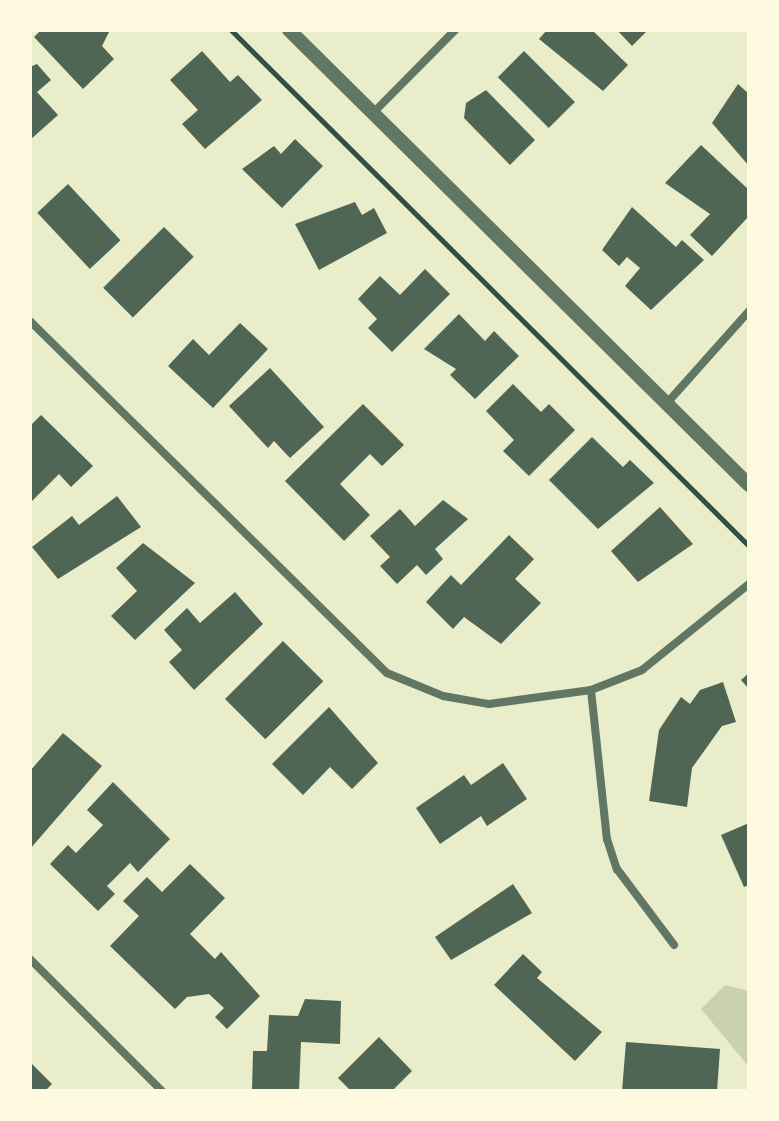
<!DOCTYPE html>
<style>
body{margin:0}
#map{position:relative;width:779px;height:1121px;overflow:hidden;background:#e9edc9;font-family:"PT Sans Narrow",sans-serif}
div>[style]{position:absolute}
.green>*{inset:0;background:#cad2ad}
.building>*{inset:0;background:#4f6655;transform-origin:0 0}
.path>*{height:5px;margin:-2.5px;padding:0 2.5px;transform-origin:2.5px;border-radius:2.5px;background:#344e41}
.minor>*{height:8px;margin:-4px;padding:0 4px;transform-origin:4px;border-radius:4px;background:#617663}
.tertiary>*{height:14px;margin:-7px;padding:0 7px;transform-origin:7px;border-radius:7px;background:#617663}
span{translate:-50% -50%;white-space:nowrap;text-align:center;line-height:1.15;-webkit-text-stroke:6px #fefae0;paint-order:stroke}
.frame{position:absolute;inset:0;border:32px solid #fefae0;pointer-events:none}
</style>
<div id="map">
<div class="green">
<div style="clip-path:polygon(725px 985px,749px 991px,749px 1067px,701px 1009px)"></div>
</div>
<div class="building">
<div style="clip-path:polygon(41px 30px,110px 30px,102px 46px,114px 59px,83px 89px,34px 37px)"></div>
<div style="clip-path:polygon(547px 30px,592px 30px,628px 65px,603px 91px,539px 39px)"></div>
<div style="clip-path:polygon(617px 30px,648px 30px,632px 46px)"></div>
<div style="clip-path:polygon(202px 51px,230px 82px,238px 75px,262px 100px,205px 149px,182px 124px,198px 110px,170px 80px)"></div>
<div style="left:524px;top:51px;width:72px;height:37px;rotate:45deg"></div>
<div style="clip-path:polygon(37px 64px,51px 80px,37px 92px,58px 115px,30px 140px,30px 67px)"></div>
<div style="clip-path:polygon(738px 84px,749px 94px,749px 166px,712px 123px)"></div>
<div style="clip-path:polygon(486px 90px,535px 140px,510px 165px,464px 118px,466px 103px)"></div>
<div style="clip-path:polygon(295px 139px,323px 166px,282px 208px,242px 169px,274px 146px,281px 154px)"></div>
<div style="clip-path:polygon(701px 145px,749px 190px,749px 216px,712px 256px,690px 235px,710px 214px,665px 183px)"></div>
<div style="left:68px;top:184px;width:77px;height:42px;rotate:47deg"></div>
<div style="clip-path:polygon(355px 202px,362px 215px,374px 208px,387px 233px,319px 270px,295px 224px)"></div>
<div style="clip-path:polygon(632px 207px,676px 247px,682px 240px,704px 260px,651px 310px,625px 286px,640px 268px,627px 257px,619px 266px,602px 250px)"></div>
<div style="left:164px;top:227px;width:42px;height:86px;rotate:45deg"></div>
<div style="clip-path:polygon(425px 269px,450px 294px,392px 352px,368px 328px,377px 319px,358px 299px,380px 276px,400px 295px)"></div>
<div style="clip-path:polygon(459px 314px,485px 341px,494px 331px,519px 356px,475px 399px,450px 375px,456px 369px,424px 349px)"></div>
<div style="clip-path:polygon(240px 323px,268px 349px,213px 408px,168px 366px,193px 339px,209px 355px)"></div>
<div style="clip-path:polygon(270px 368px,324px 427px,290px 458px,274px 441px,268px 448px,229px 406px)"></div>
<div style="clip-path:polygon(513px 384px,541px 412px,549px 404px,575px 430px,529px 476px,503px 451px,514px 440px,486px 411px)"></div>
<div style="clip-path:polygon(363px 404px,404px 445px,382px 466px,370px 454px,340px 484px,370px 515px,344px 541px,285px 481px)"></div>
<div style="clip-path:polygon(41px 415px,93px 466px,71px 487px,59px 474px,30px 503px,30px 426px)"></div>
<div style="clip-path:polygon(592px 437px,623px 467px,630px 460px,654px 483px,598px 529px,549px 480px)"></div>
<div style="clip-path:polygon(117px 496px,141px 527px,58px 579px,32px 547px,72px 516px,79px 525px)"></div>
<div style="clip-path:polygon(443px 500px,468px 519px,435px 549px,443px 559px,426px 575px,417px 565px,397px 584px,380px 566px,390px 557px,370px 536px,400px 509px,415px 526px)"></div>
<div style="clip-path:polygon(660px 507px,693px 544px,638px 582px,611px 551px)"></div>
<div style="clip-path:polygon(509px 535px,534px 559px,515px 579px,541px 603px,501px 644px,464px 617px,453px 629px,426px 602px,451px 575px,461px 585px)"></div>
<div style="clip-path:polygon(143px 543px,195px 583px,135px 640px,111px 616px,137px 591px,116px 568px)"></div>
<div style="clip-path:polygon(235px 592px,263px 624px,194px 690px,169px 662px,182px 650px,164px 630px,187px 608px,200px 623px)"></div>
<div style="left:283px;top:641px;width:57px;height:82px;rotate:45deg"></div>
<div style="clip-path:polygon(749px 673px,749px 689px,741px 680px)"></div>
<div style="clip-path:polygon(723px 682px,736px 722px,722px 726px,692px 768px,687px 807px,649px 801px,659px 730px,681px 697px,690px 704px,700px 690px)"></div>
<div style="clip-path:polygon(329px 707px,378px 763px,352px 789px,330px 767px,303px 795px,272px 764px)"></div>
<div style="clip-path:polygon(63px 733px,102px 766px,30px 849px,30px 771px)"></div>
<div style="clip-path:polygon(503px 763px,527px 799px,487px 826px,481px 816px,440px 844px,416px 808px,464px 775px,471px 785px)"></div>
<div style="clip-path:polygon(113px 782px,170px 839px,138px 872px,130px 863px,107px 886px,115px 894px,98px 911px,50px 864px,68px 845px,76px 853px,103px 825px,87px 810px)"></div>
<div style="clip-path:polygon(749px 823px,749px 885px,744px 887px,721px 835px)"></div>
<div style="clip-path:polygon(190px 864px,225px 898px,190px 934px,215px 959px,221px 952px,260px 996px,227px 1029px,215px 1017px,224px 1008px,209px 994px,187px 997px,175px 1009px,110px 946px,139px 916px,123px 901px,147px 877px,162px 892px)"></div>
<div style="clip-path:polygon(513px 884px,532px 913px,451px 960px,435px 937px)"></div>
<div style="clip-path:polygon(523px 954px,542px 972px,537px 978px,602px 1032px,575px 1061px,494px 985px)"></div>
<div style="clip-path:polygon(305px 999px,341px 1001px,340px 1044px,301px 1042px,299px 1091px,252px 1091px,253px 1051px,267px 1051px,269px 1015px,298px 1016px)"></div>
<div style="clip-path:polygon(379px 1037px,412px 1071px,392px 1091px,351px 1091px,338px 1078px)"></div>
<div style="clip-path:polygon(626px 1042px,720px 1049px,717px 1091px,622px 1091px)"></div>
<div style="clip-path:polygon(30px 1062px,52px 1084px,45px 1091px,30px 1091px)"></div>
</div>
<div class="path">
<div style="left:231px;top:30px;width:731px;rotate:44.89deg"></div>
</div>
<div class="minor">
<div style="left:373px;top:113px;width:117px;rotate:-45.3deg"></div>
<div style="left:30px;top:321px;width:501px;rotate:44.6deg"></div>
<div style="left:387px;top:673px;width:61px;rotate:22.3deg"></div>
<div style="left:443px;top:696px;width:47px;rotate:9.9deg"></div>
<div style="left:489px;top:704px;width:103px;rotate:-7.8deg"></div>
<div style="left:591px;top:690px;width:55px;rotate:-21.4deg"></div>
<div style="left:642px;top:670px;width:137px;rotate:-38.8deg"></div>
<div style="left:668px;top:402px;width:122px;rotate:-48.3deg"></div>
<div style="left:591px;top:690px;width:150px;rotate:83.9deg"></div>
<div style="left:607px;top:839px;width:32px;rotate:72deg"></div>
<div style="left:617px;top:869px;width:95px;rotate:53.1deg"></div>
<div style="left:30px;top:959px;width:187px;rotate:45deg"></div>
</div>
<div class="tertiary">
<div style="left:289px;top:30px;width:647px;rotate:44.69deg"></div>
</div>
<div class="frame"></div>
</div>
